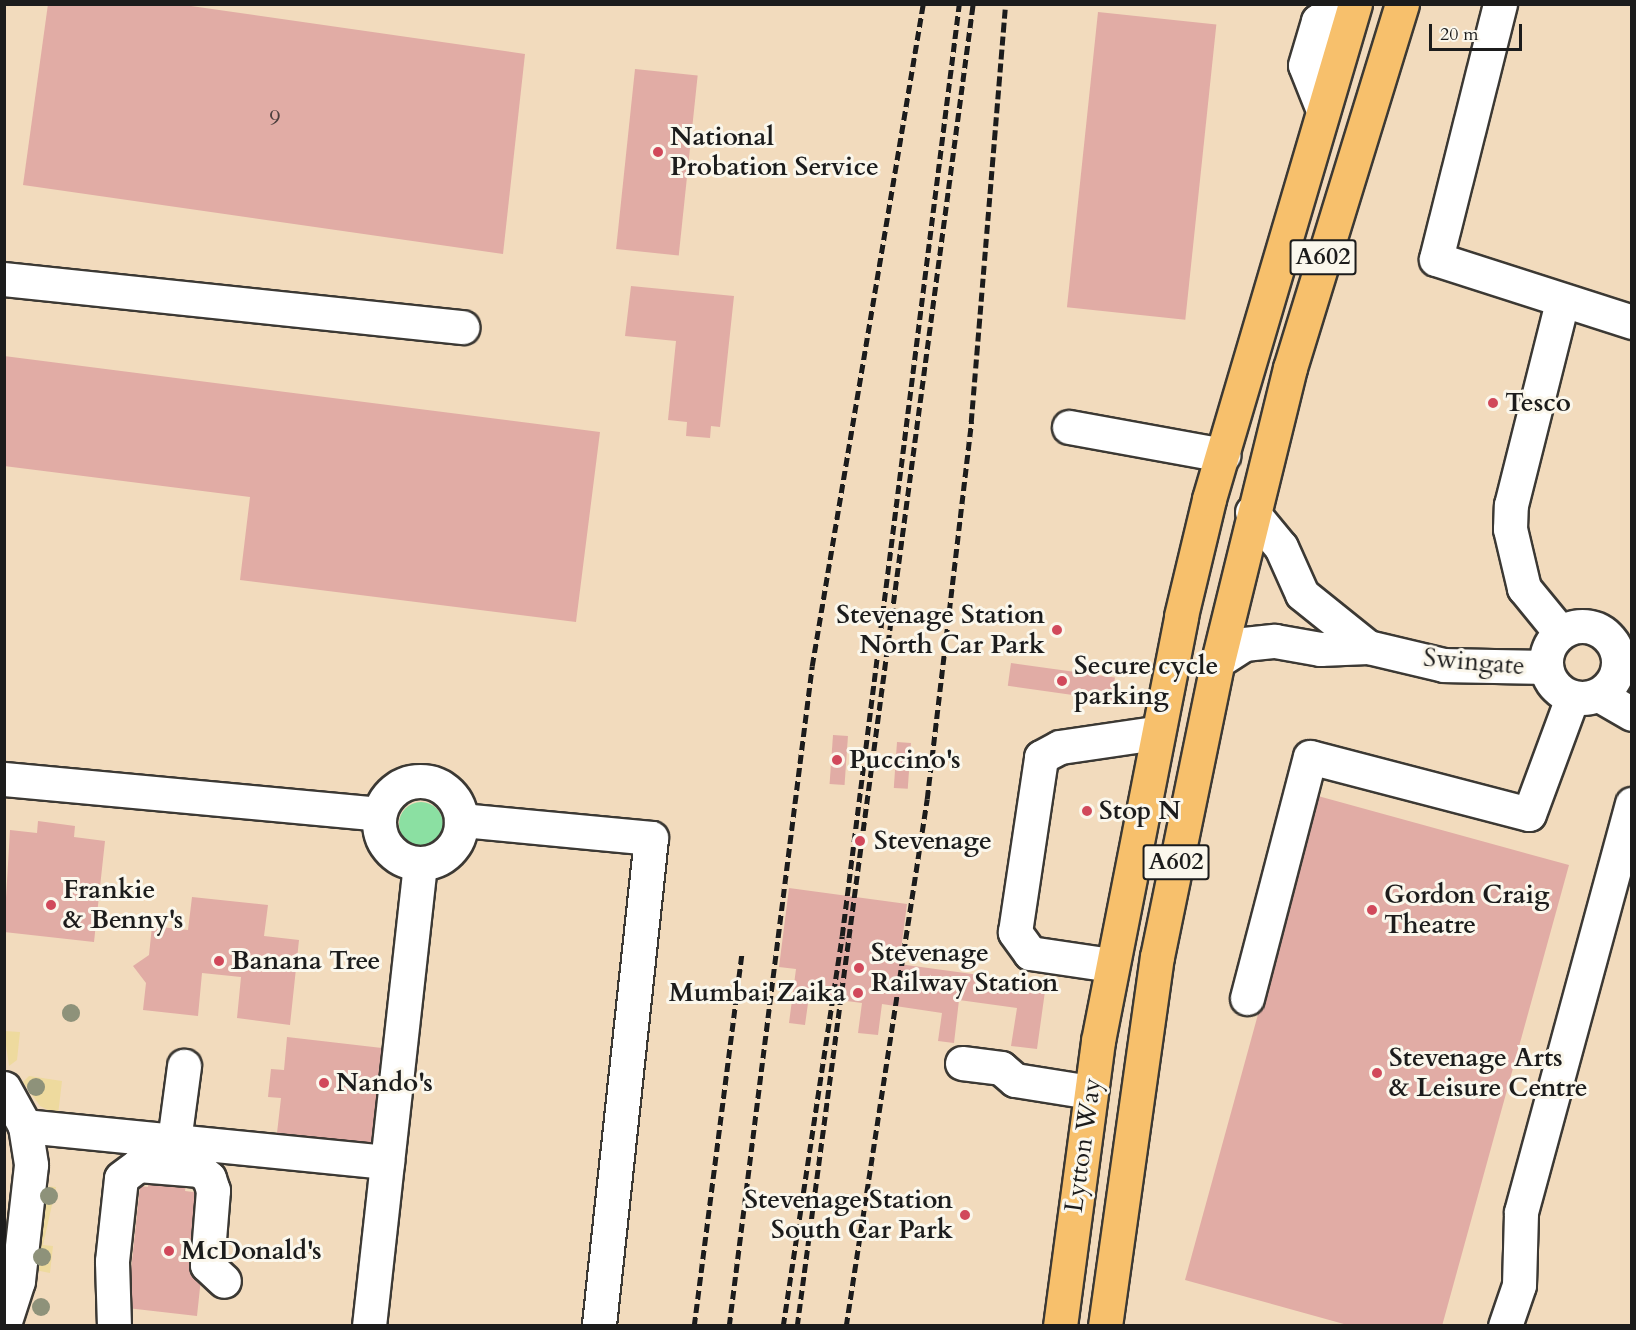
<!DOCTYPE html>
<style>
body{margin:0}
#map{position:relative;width:1636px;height:1330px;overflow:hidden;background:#f2dbbd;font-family:Cardo,serif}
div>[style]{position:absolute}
.green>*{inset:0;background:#8be0a2}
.round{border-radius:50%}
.sand>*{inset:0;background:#eeda9e}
.building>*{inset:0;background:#e1aca5;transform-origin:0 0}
.roads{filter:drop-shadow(2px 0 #3c3934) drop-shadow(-2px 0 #3c3934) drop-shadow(0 2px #3c3934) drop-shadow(0 -2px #3c3934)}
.minor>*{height:33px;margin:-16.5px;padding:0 16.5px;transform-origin:16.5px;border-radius:16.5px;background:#fff}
.minor>.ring{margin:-16.5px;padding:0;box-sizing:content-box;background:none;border:33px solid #fff;border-radius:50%}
.major>*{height:33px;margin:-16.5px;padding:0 16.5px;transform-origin:16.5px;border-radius:16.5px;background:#f7c06c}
.rail>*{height:4.5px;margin-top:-2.25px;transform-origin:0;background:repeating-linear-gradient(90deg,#1c1c1c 0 9px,transparent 0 13.5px)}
.trees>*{width:18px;height:18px;margin:-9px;border-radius:50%;background:#8e927a}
.dots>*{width:16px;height:16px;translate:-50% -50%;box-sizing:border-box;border:3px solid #fbf7ec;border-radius:50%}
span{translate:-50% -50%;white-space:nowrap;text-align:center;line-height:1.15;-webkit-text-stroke:6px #fbf7ec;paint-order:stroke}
.number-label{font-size:22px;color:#4d403e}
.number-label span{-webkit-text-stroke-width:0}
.shield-label span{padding:2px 4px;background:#fbf7ec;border:2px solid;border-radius:4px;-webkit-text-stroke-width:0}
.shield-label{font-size:24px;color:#1c1c1c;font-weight:700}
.poi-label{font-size:26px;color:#1c1c1c;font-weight:700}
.left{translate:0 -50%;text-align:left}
.right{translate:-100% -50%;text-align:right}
.street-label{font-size:26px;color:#1c1c1c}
.frame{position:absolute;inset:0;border:6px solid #1c1c1c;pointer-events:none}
.scale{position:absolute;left:1429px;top:24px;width:93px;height:27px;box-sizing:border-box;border:3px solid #1c1c1c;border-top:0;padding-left:8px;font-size:18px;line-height:21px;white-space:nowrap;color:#1c1c1c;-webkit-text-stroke:4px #fbf7ec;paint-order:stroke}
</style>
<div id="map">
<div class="green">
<div class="round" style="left:399px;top:802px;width:44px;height:44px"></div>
</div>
<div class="sand">
<div style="clip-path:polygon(4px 1031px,20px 1032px,17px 1060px,9px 1066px)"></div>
<div style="clip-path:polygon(29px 1076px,62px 1081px,58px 1115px,40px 1106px,23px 1082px)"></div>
<div style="clip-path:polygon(43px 1186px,56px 1187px,43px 1245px,53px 1246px,50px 1273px,35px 1270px)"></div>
</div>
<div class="building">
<div style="clip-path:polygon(48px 4px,177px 4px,525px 54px,503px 254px,23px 185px)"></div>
<div style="left:1098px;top:12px;width:119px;height:297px;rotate:6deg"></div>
<div style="left:635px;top:69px;width:63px;height:181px;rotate:6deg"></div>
<div style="clip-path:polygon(631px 286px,734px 296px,720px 427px,711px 426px,710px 438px,686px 436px,687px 422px,668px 420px,676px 341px,625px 336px)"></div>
<div style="clip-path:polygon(4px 356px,600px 432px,576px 622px,240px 580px,250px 497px,4px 466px)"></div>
<div style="left:1011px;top:663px;width:105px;height:23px;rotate:8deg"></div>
<div style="left:833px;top:735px;width:15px;height:49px;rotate:4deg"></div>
<div style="left:897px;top:742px;width:14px;height:46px;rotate:4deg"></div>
<div style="clip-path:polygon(1318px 796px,1569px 865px,1442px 1326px,1351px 1326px,1185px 1280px)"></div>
<div style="clip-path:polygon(38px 821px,75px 826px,74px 837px,105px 841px,94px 942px,4px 932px,10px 830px,37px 833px)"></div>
<div style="clip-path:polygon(789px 888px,907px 904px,899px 964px,1046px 984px,1037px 1049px,1011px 1046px,1017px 1008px,959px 1000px,954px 1043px,938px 1041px,942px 1013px,882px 1004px,878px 1035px,858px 1033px,862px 1003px,809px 996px,805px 1025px,789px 1023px,796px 969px,779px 967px)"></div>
<div style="clip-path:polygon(192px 897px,268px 905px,264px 936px,299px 940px,290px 1025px,237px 1018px,241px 977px,202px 973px,198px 1016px,143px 1010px,146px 983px,133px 966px,149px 955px,152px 926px,188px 930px)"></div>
<div style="clip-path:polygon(287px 1037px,382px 1048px,372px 1143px,277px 1133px,281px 1098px,268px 1097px,271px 1069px,284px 1070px)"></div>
<div style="clip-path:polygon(149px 1173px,187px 1178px,185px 1191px,210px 1194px,197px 1316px,127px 1308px,140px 1186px,148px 1187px)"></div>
</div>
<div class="roads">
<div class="minor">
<div style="left:1500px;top:4px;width:263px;rotate:104.1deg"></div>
<div style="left:1436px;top:259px;width:206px;rotate:17.8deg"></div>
<div style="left:1323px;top:110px;width:48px;rotate:-111.8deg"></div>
<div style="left:1305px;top:65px;width:46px;rotate:-73.5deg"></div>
<div style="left:1318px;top:21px;width:29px;rotate:-36deg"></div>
<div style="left:4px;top:279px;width:461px;rotate:6deg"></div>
<div style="left:1069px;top:427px;width:157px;rotate:10.3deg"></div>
<div style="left:1252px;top:512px;width:45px;rotate:50.4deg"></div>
<div style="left:1281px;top:547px;width:51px;rotate:65.9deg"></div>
<div style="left:1302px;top:594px;width:85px;rotate:38.8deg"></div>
<div class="ring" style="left:1546px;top:626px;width:39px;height:39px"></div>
<div style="left:1560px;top:632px;width:57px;rotate:-129.3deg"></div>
<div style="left:1524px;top:588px;width:61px;rotate:-103.3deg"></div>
<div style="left:1510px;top:529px;width:24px;rotate:-88deg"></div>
<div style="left:1511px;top:505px;width:209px;rotate:-75.9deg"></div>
<div style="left:1218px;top:661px;width:31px;rotate:-33deg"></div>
<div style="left:1244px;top:644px;width:31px;rotate:-6deg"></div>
<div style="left:1275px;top:641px;width:46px;rotate:10.1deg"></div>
<div style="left:1320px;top:649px;width:48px;rotate:-2.4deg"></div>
<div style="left:1368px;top:647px;width:78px;rotate:13.3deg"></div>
<div style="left:1444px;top:665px;width:100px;rotate:1.1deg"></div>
<div style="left:1599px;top:695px;width:38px;rotate:30deg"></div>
<div style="left:4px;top:779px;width:377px;rotate:5.3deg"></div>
<div class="ring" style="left:379px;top:781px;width:49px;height:49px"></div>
<div style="left:461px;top:820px;width:191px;rotate:5.4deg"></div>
<div style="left:651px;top:838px;width:491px;rotate:96.1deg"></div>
<div style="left:1111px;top:965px;width:82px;rotate:-171.6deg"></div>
<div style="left:1030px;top:953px;width:26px;rotate:-126deg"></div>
<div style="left:1015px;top:932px;width:177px;rotate:-81.5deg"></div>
<div style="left:1041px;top:757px;width:21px;rotate:-28deg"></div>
<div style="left:1060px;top:747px;width:96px;rotate:-8.4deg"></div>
<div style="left:1247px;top:998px;width:249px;rotate:-75.4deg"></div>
<div style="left:1310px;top:757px;width:226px;rotate:14.6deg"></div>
<div style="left:1529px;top:814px;width:124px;rotate:-69.7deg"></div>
<div style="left:962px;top:1063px;width:39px;rotate:7deg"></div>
<div style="left:1001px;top:1068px;width:18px;rotate:41deg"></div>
<div style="left:1015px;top:1080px;width:76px;rotate:9.1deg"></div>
<div style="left:4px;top:1088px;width:43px;rotate:61.1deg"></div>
<div style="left:25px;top:1126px;width:39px;rotate:81deg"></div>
<div style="left:31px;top:1165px;width:117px;rotate:96.4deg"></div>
<div style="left:18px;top:1281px;width:45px;rotate:108deg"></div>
<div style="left:25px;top:1126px;width:364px;rotate:5.7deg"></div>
<div style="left:174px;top:1141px;width:76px;rotate:-82.4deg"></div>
<div style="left:114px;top:1326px;width:65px;rotate:-91.8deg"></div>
<div style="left:112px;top:1261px;width:83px;rotate:-83.8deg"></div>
<div style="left:121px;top:1178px;width:21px;rotate:-37deg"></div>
<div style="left:138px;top:1165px;width:62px;rotate:4.6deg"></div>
<div style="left:200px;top:1170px;width:12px;rotate:42deg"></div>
<div style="left:209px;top:1178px;width:13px;rotate:72deg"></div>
<div style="left:213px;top:1190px;width:75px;rotate:94.6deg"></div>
<div style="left:207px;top:1265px;width:23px;rotate:43deg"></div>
<div style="left:369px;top:1326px;width:465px;rotate:-83.7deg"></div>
<div style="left:1505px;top:1326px;width:43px;rotate:-71.1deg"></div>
<div style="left:1519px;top:1285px;width:73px;rotate:-88.4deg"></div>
<div style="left:1521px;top:1212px;width:423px;rotate:-74.8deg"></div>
</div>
<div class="major">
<div style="left:1060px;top:1326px;width:288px;rotate:-82.4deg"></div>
<div style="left:1098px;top:1041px;width:433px;rotate:-78.9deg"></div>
<div style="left:1181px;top:616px;width:120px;rotate:-76.5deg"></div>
<div style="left:1209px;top:499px;width:516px;rotate:-73.57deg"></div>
<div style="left:1105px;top:1326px;width:373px;rotate:-82deg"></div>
<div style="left:1157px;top:957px;width:302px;rotate:-78.4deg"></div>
<div style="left:1218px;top:661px;width:302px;rotate:-76.2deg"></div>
<div style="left:1290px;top:368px;width:381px;rotate:-72.9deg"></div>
</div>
</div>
<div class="rail">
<div style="left:694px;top:1326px;width:377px;rotate:-82.7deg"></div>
<div style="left:729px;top:1326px;width:665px;rotate:-82.83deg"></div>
<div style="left:812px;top:666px;width:671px;rotate:-80.48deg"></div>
<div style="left:783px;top:1326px;width:394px;rotate:-81.4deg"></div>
<div style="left:842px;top:936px;width:939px;rotate:-82.84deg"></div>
<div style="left:797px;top:1326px;width:1334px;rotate:-82.42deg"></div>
<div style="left:846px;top:1326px;width:533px;rotate:-81.26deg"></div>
<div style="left:927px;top:799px;width:380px;rotate:-83.3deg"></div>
<div style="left:971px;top:422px;width:419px;rotate:-85.3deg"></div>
</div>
<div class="trees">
<div style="left:71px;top:1013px"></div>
<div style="left:36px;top:1087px"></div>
<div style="left:49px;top:1196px"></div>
<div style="left:42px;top:1257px"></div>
<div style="left:41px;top:1307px"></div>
</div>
<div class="dots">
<div style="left:658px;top:152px;background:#d1495b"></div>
<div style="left:1493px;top:403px;background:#d1495b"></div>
<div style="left:1057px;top:630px;background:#d1495b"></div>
<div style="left:1062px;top:681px;background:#d1495b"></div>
<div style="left:837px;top:760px;background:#d1495b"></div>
<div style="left:1087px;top:811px;background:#d1495b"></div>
<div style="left:860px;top:841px;background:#d1495b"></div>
<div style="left:51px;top:905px;background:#d1495b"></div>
<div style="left:1372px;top:910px;background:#d1495b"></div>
<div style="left:219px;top:961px;background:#d1495b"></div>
<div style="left:859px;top:968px;background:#d1495b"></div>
<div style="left:858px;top:993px;background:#d1495b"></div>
<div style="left:1377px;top:1073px;background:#d1495b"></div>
<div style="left:324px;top:1083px;background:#d1495b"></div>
<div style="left:965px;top:1215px;background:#d1495b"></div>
<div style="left:169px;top:1251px;background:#d1495b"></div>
</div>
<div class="number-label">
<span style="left:275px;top:119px">9</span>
</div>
<div class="shield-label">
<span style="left:1323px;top:257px">A602</span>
<span style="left:1176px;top:862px">A602</span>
</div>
<div class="poi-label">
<span class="left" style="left:670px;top:152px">National<br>Probation Service</span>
<span class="left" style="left:1505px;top:403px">Tesco</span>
<span class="right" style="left:1045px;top:630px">Stevenage Station<br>North Car Park</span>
<span class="left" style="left:1074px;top:681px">Secure cycle<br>parking</span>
<span class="left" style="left:849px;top:760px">Puccino's</span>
<span class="left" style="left:1099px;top:811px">Stop N</span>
<span class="left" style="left:874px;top:841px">Stevenage</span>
<span class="left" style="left:63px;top:905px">Frankie<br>&amp; Benny's</span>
<span class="left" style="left:1384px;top:910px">Gordon Craig<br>Theatre</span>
<span class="left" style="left:871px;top:968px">Stevenage<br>Railway Station</span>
<span class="left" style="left:231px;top:961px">Banana Tree</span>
<span class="right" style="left:846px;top:993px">Mumbai Zaika</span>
<span class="left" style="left:1389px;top:1073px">Stevenage Arts<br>&amp; Leisure Centre</span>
<span class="left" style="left:336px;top:1083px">Nando's</span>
<span class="right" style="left:953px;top:1215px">Stevenage Station<br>South Car Park</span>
<span class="left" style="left:181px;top:1251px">McDonald's</span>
</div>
<div class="street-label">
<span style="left:1474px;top:662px;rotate:5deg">Swingate</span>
<span style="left:1083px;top:1145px;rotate:-82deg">Lytton Way</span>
</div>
<div class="frame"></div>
<div class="scale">20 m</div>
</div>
